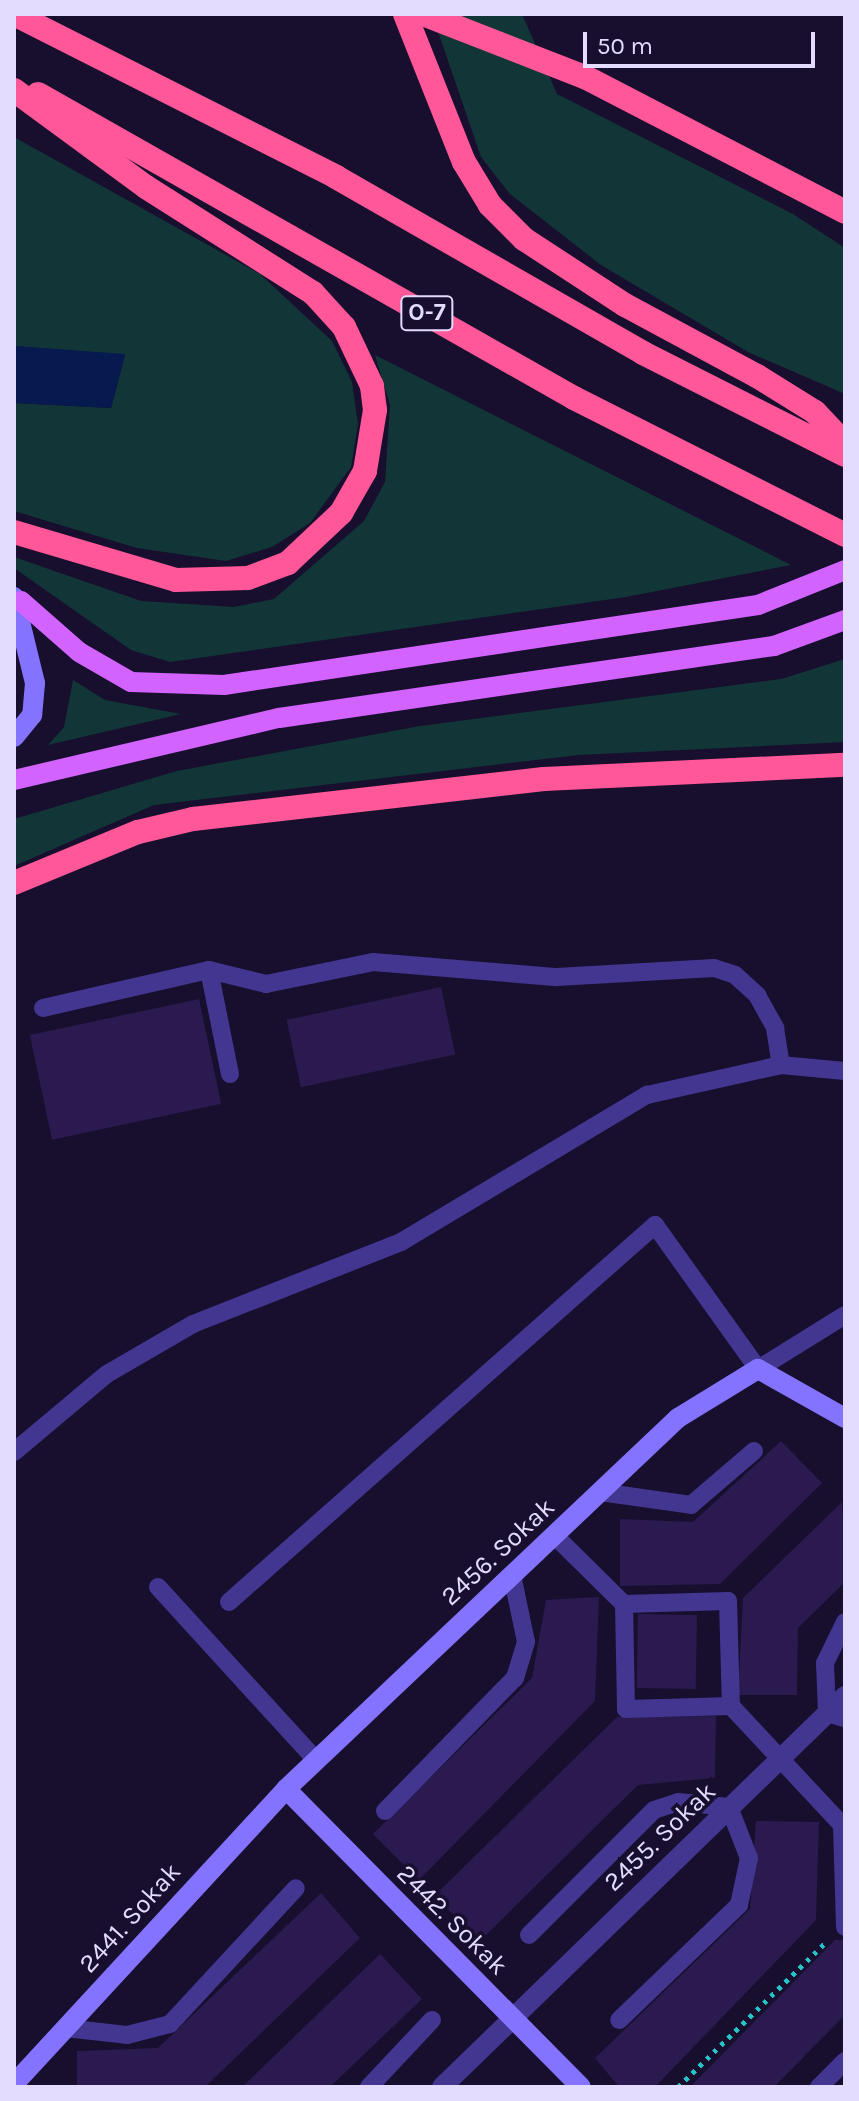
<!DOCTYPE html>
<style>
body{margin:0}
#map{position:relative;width:859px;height:2101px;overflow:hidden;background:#170f2d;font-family:Karla,sans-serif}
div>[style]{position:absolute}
.green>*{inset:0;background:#123638}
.water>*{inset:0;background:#061a4f}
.building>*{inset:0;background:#2a1a50;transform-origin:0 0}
.path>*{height:5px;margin-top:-2.5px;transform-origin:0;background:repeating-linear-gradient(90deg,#26c4c9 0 4px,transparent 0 10px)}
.lane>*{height:18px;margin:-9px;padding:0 9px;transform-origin:9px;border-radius:9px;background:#423690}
.street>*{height:20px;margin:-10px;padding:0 10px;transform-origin:10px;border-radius:10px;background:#423690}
.secondary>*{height:20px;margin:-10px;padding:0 10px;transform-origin:10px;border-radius:10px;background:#8373ff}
.primary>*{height:20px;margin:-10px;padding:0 10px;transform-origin:10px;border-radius:10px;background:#d363ff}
.highway>*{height:24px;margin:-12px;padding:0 12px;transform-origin:12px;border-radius:12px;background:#ff5798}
span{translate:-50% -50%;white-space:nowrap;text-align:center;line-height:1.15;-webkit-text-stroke:7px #170f2d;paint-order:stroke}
.shield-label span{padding:2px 6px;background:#170f2d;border:2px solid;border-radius:6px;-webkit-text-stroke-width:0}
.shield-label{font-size:24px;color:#e3dcff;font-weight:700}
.street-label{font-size:26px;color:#e3dcff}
.frame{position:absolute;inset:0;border:16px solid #e3dcff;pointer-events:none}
.scale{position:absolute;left:583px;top:32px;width:232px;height:36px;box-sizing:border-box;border:4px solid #e3dcff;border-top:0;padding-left:10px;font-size:24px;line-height:28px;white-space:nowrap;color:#e3dcff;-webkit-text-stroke:6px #170f2d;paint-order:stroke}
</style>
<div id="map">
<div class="green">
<div style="clip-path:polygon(432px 14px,522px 14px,557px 94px,793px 214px,845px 248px,845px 394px,748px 352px,601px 265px,510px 194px,481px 157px)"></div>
<div style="clip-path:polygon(14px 137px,260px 274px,332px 341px,352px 382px,358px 424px,351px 467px,310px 523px,272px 547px,226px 561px,137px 548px,14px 511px,14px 403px,111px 408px,125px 355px,14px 346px)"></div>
<div style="clip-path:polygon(375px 355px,791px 565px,626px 597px,170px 662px,131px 650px,14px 568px,14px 557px,141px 601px,234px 607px,274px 599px,364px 521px,385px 482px,390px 405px)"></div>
<div style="clip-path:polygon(845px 659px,845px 742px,579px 755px,154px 805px,14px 866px,14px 819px,177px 771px,420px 726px,781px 679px)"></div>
<div style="clip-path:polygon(73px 680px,105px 700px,181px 714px,48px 745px,64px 727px)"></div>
</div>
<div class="water">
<div style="clip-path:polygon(14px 346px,125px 354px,111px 408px,14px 403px)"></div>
</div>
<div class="building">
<div style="left:441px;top:987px;width:69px;height:158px;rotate:78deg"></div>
<div style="left:199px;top:999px;width:107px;height:173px;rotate:78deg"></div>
<div style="clip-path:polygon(781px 1441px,822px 1483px,720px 1584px,620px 1586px,620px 1519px,693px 1522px)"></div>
<div style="clip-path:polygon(842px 1502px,845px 1582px,798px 1628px,797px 1695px,738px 1695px,743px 1598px)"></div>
<div style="clip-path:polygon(599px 1597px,595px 1701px,419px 1880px,373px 1834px,532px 1678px,546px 1600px)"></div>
<div style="left:638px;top:1614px;width:59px;height:74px;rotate:1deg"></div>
<div style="clip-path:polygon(716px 1716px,715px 1778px,638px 1785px,480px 1941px,434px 1896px,617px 1717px)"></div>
<div style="clip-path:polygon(756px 1821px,819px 1822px,816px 1920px,655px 2087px,619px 2087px,595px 2058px,750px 1909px)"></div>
<div style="clip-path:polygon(321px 1893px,360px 1938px,205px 2087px,77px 2087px,77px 2051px,158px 2048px)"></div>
<div style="clip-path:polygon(835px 1940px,845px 1940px,845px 2015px,774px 2087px,690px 2087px)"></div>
<div style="clip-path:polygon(380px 1954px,422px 1999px,330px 2087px,242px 2087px)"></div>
</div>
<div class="path">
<div style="left:678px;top:2087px;width:209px;rotate:-44.4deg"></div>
</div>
<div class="lane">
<div style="left:209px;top:970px;width:106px;rotate:78.6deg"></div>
<div style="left:43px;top:1008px;width:170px;rotate:-12.9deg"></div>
<div style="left:209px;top:970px;width:59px;rotate:13.8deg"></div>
<div style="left:266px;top:984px;width:109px;rotate:-11.6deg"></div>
<div style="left:373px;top:962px;width:185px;rotate:4.7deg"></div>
<div style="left:557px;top:977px;width:157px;rotate:-3.3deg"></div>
<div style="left:714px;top:968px;width:22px;rotate:18deg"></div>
<div style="left:735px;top:975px;width:30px;rotate:42deg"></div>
<div style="left:757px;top:995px;width:38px;rotate:61deg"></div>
<div style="left:775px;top:1028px;width:37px;rotate:81deg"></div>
<div style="left:14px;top:1452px;width:121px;rotate:-40deg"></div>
<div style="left:107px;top:1374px;width:99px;rotate:-30.2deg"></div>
<div style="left:193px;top:1324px;width:224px;rotate:-21.5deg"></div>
<div style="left:401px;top:1242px;width:287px;rotate:-30.9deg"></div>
<div style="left:647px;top:1095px;width:137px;rotate:-12.6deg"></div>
<div style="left:781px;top:1065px;width:64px;rotate:5.4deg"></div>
<div style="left:600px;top:1492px;width:92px;rotate:8.1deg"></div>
<div style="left:691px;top:1505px;width:83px;rotate:-40.6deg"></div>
<div style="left:554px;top:1535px;width:98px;rotate:44.6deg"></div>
<div style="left:624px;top:1604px;width:105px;rotate:88.9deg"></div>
<div style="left:626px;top:1709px;width:105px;rotate:-1.6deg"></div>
<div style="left:158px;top:1587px;width:234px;rotate:47.6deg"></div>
<div style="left:229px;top:1602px;width:569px;rotate:-41.51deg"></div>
<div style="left:655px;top:1225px;width:177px;rotate:54.4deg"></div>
<div style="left:758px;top:1369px;width:102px;rotate:-31.8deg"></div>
<div style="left:624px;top:1604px;width:104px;rotate:-1.7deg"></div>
<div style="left:728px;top:1601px;width:105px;rotate:88.4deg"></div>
<div style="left:731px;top:1706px;width:163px;rotate:47deg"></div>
<div style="left:842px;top:1825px;width:102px;rotate:88.3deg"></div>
<div style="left:845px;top:1622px;width:46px;rotate:116deg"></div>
<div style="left:825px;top:1663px;width:50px;rotate:87.7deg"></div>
<div style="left:827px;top:1713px;width:19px;rotate:16deg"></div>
<div style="left:385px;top:1811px;width:186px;rotate:-45.7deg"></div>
<div style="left:515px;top:1678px;width:38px;rotate:-73deg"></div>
<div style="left:526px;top:1642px;width:68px;rotate:-101.8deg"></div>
<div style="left:529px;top:1935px;width:177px;rotate:-45deg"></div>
<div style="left:654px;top:1810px;width:25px;rotate:-18deg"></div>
<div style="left:678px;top:1802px;width:51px;rotate:5.6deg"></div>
<div style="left:729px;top:1807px;width:55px;rotate:68.6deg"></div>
<div style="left:749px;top:1858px;width:48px;rotate:102deg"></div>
<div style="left:739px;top:1905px;width:166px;rotate:136.2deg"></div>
<div style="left:65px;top:2028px;width:62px;rotate:6.4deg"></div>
<div style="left:127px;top:2035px;width:44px;rotate:-14.3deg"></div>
<div style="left:170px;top:2024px;width:185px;rotate:-47.2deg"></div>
<div style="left:369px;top:2087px;width:92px;rotate:-46.8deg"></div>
<div style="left:819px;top:2087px;width:37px;rotate:-45deg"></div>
</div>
<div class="street">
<div style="left:442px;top:2087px;width:562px;rotate:-44.13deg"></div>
</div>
<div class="secondary">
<div style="left:14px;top:597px;width:89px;rotate:76.3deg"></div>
<div style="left:35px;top:683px;width:32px;rotate:95deg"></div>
<div style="left:32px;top:715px;width:28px;rotate:129deg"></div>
<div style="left:286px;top:1789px;width:419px;rotate:45.3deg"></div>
<div style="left:14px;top:2084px;width:401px;rotate:-47.3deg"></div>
<div style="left:286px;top:1789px;width:540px;rotate:-43.42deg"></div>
<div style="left:678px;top:1418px;width:94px;rotate:-31.5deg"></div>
<div style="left:758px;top:1369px;width:100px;rotate:29.4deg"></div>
</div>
<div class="primary">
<div style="left:21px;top:601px;width:77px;rotate:41.3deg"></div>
<div style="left:79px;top:652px;width:60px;rotate:30deg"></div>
<div style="left:131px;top:682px;width:93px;rotate:1.8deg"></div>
<div style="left:224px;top:685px;width:540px;rotate:-8.52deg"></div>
<div style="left:758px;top:605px;width:94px;rotate:-21.9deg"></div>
<div style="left:14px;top:780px;width:272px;rotate:-13.2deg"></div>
<div style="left:279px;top:718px;width:500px;rotate:-8.28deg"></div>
<div style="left:774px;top:646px;width:76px;rotate:-20.1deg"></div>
</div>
<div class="highway">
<div style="left:14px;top:14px;width:361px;rotate:26.8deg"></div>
<div style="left:336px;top:177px;width:354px;rotate:29.8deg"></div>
<div style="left:643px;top:353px;width:226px;rotate:26.8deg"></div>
<div style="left:405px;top:14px;width:159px;rotate:68.3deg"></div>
<div style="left:464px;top:162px;width:50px;rotate:58.8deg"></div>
<div style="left:490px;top:205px;width:48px;rotate:45deg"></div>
<div style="left:524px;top:239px;width:121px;rotate:33.2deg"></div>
<div style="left:625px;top:305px;width:150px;rotate:28.3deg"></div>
<div style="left:757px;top:376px;width:68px;rotate:31.8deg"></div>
<div style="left:815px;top:412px;width:44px;rotate:46.8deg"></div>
<div style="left:423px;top:14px;width:174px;rotate:21.3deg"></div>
<div style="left:585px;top:77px;width:293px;rotate:27.4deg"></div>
<div style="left:14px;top:90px;width:164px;rotate:36.3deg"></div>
<div style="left:146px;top:187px;width:198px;rotate:32.4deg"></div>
<div style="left:313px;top:293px;width:46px;rotate:47.6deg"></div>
<div style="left:344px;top:327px;width:65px;rotate:64.6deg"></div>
<div style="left:372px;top:386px;width:24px;rotate:83deg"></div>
<div style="left:375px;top:410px;width:62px;rotate:99.3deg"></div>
<div style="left:365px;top:471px;width:48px;rotate:119.7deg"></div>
<div style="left:341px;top:513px;width:73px;rotate:136.7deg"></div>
<div style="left:288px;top:563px;width:43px;rotate:159.4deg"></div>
<div style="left:248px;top:578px;width:72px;rotate:178.4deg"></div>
<div style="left:176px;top:580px;width:169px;rotate:-163.5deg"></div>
<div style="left:38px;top:94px;width:616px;rotate:29.56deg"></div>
<div style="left:574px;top:398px;width:304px;rotate:26.8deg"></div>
<div style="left:14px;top:883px;width:134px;rotate:-22.4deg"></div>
<div style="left:138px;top:832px;width:57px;rotate:-13.3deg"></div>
<div style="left:193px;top:819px;width:353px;rotate:-6.5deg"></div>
<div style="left:544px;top:779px;width:301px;rotate:-2.7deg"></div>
</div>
<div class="shield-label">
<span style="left:427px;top:313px">O-7</span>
</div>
<div class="street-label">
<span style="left:498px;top:1552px;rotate:-43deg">2456. Sokak</span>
<span style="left:660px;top:1837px;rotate:-44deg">2455. Sokak</span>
<span style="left:130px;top:1918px;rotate:-48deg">2441. Sokak</span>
<span style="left:452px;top:1920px;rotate:45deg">2442. Sokak</span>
</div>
<div class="frame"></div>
<div class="scale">50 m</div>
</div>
